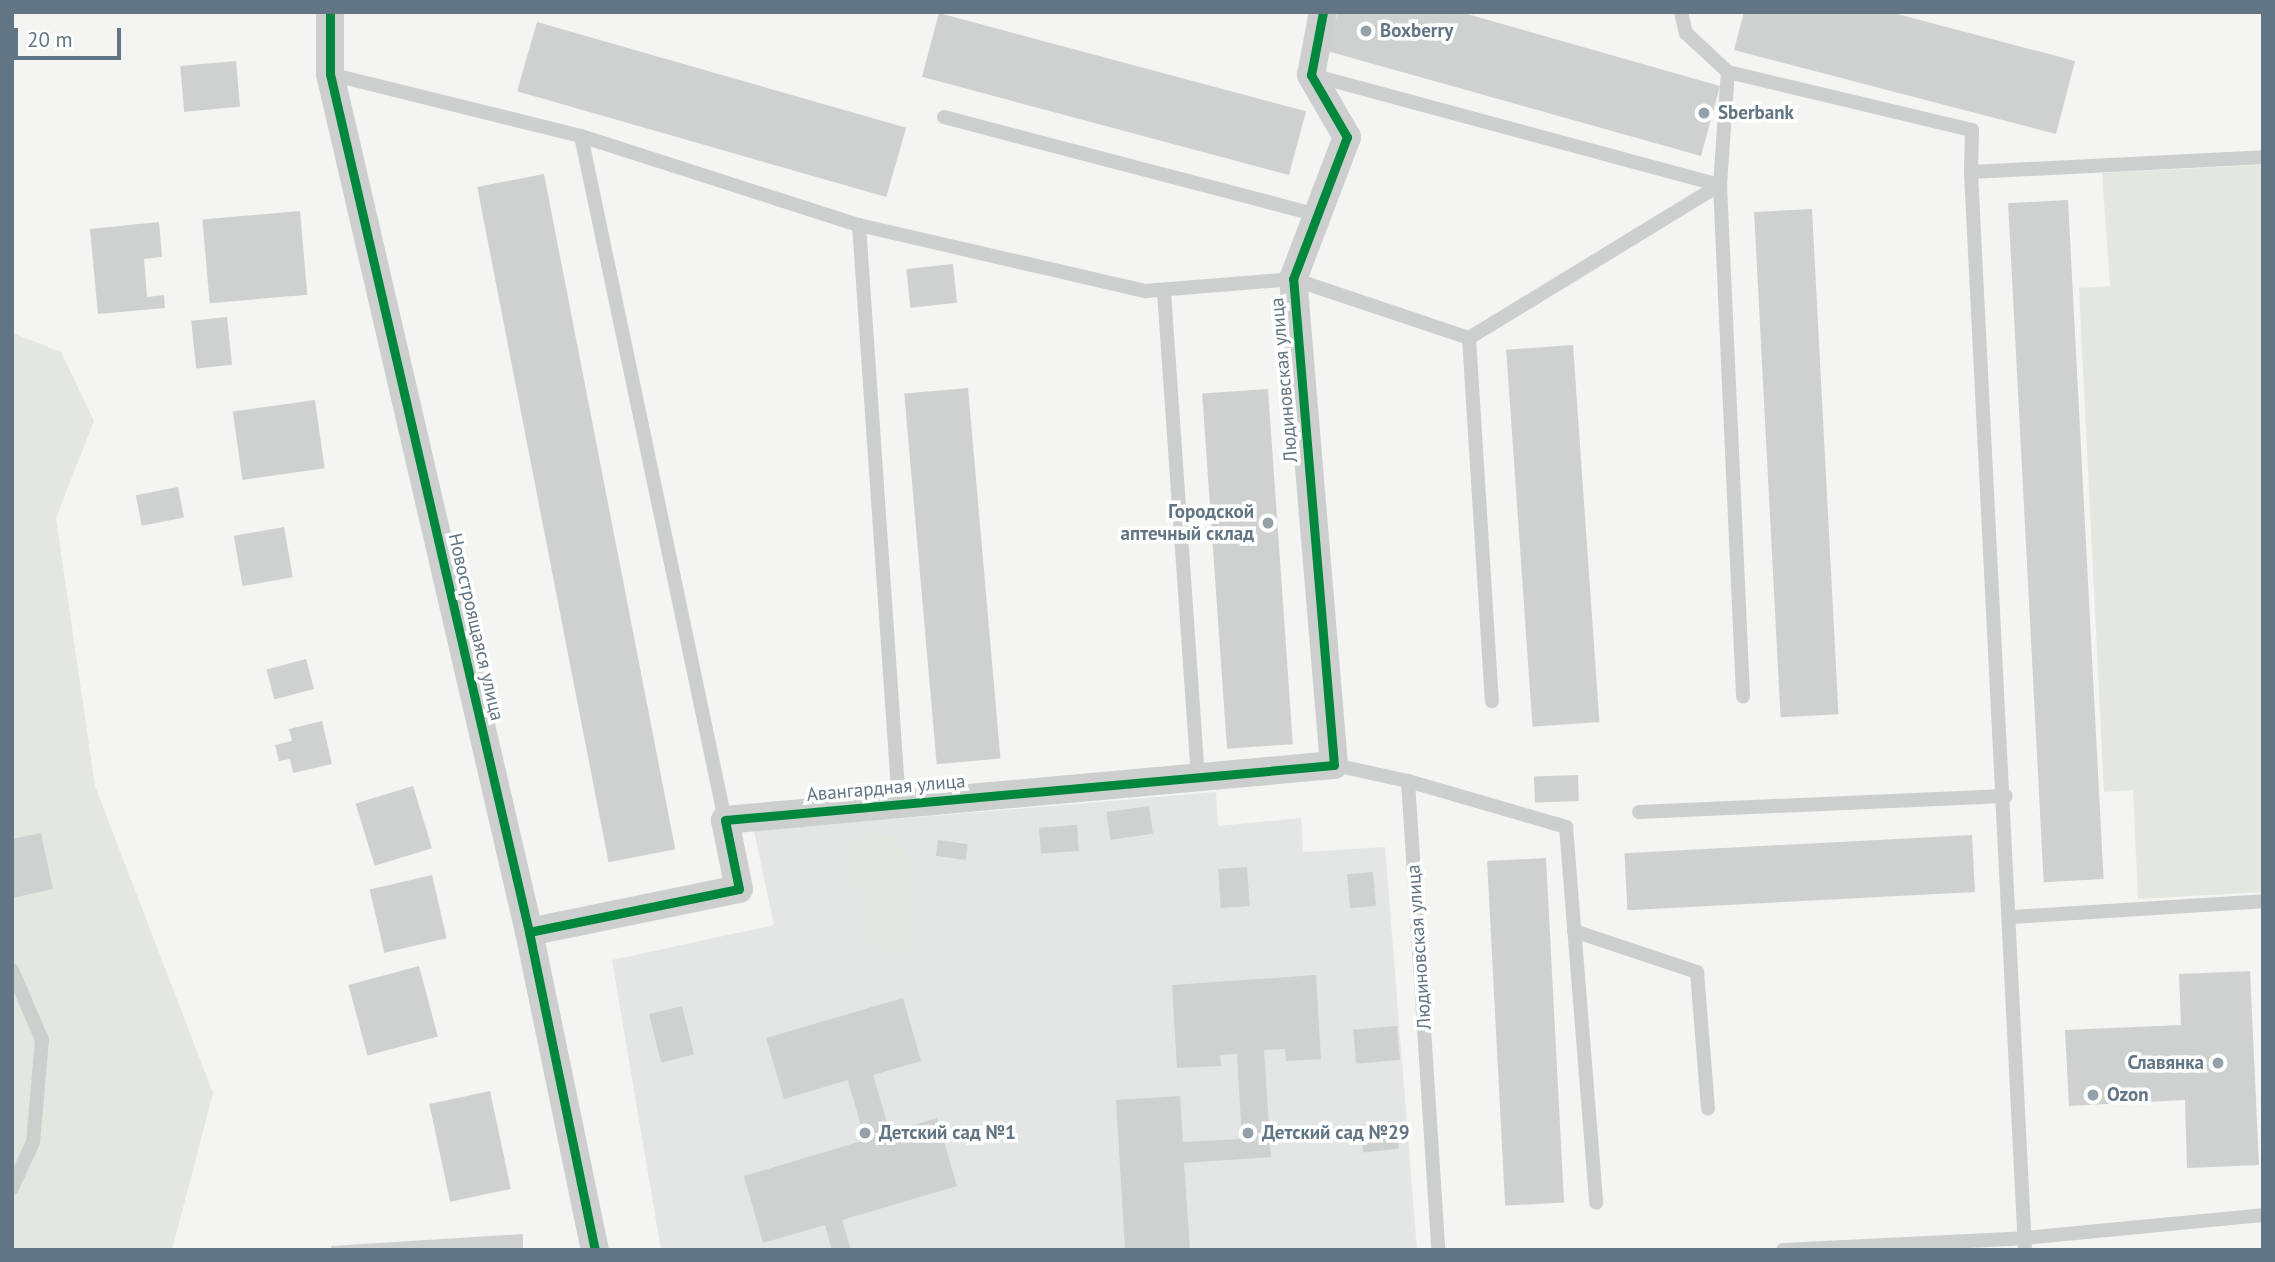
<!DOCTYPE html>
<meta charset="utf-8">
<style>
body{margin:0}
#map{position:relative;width:2275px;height:1262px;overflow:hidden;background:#f4f4f2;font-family:"PT Sans",sans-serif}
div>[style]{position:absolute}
.built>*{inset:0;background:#e4e6e5}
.green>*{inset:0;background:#e4e7e0}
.building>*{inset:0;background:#cfd0d0;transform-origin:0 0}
.service>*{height:14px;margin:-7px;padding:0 7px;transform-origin:7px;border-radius:7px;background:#cdcfcf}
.minor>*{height:28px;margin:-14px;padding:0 14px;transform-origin:14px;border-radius:14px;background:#cdcfcf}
.cycleway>*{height:9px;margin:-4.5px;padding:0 4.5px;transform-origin:4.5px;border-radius:4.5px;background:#00873e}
.dots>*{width:19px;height:19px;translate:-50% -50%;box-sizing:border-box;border:4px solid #fff;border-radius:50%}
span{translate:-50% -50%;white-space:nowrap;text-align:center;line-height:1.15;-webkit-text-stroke:7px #fff;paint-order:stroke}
.poi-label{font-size:19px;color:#627584;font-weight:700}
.left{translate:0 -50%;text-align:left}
.right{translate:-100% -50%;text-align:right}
.street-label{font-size:19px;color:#627584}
.frame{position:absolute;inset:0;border:14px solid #627584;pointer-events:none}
.scale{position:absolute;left:14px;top:28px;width:107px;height:32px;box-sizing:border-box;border:4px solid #627584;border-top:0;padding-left:9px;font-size:21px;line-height:24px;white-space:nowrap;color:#627584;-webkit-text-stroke:5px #fff;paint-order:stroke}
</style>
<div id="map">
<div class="built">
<div style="clip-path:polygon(1216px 792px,1218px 826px,1301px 818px,1303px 852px,1385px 847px,1417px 1250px,661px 1250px,612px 960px,774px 925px,754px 831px)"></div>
</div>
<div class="green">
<div style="clip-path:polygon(2262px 165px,2263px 892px,2138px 899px,2133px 790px,2104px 792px,2079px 288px,2110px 286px,2102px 173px)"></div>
<div style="clip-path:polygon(12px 333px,61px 352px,94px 421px,56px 518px,95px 786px,213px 1093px,172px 1250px,12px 1250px)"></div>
<div style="clip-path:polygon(878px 831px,897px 841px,903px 855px,914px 927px,908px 947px,897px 954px,873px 948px,855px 874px,855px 843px)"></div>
</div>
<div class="building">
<div style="clip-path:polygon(1338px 12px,1460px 12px,1720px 86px,1701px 156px,1327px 51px)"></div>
<div style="clip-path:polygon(1744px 12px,1890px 12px,2075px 61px,2056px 134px,1734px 50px)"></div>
<div style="left:939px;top:13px;width:380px;height:66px;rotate:15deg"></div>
<div style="left:537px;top:22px;width:384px;height:72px;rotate:16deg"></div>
<div style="left:236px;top:61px;width:46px;height:56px;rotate:85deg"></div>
<div style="left:544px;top:174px;width:688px;height:68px;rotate:79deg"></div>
<div style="left:2068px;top:200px;width:680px;height:60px;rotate:87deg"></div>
<div style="left:1812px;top:209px;width:506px;height:58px;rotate:87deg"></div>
<div style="left:300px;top:211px;width:84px;height:98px;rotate:85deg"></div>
<div style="clip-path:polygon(159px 222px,162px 257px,144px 259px,147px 297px,164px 295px,165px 308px,98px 314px,90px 229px)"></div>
<div style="left:953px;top:264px;width:39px;height:47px;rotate:84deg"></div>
<div style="left:227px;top:317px;width:48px;height:36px;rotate:84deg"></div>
<div style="left:1573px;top:345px;width:378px;height:67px;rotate:86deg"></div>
<div style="left:968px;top:388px;width:372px;height:64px;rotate:85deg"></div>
<div style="left:1268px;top:389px;width:356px;height:66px;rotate:86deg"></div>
<div style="left:315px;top:400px;width:69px;height:83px;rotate:82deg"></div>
<div style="left:178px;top:487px;width:31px;height:43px;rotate:79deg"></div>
<div style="left:284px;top:527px;width:51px;height:51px;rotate:80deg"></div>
<div style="left:306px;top:659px;width:31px;height:41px;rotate:75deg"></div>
<div style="clip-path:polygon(322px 721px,332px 764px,293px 773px,290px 759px,279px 761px,275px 745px,292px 741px,289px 729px)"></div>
<div style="left:1578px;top:775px;width:26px;height:44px;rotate:88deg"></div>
<div style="left:413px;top:786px;width:65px;height:60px;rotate:73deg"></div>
<div style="left:1149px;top:806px;width:28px;height:43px;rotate:82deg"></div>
<div style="left:1077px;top:825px;width:26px;height:38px;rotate:86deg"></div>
<div style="clip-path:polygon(41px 833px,53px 889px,12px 898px,12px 839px)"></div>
<div style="left:1972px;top:835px;width:57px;height:348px;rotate:87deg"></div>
<div style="left:938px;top:840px;width:30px;height:16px;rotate:8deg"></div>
<div style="left:1546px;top:858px;width:345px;height:59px;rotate:87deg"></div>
<div style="left:1247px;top:867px;width:39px;height:29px;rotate:86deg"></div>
<div style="left:1373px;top:872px;width:34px;height:26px;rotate:85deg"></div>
<div style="left:432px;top:875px;width:65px;height:64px;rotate:77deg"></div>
<div style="left:419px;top:966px;width:73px;height:73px;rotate:75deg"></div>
<div style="clip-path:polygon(2250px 971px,2259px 1165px,2187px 1168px,2185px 1100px,2069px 1106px,2065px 1030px,2181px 1025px,2179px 974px)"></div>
<div style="clip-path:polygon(1316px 975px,1321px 1059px,1286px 1061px,1285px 1049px,1264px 1050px,1271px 1157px,1184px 1163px,1190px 1250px,1125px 1250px,1116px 1100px,1180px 1096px,1183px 1142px,1242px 1139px,1237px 1054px,1220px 1055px,1221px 1066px,1177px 1068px,1172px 985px)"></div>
<div style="clip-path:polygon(903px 998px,921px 1061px,873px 1075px,890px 1132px,937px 1118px,957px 1186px,842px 1220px,851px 1250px,832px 1250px,825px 1225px,763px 1243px,744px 1176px,865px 1140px,848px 1080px,784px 1099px,766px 1038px)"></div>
<div style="left:682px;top:1006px;width:50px;height:34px;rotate:76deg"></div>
<div style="left:1397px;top:1026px;width:34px;height:44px;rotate:85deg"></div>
<div style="left:490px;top:1091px;width:100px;height:62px;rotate:78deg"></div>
<div style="left:1396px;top:1121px;width:28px;height:36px;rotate:84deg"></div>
<div style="clip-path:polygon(523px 1234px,523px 1250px,332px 1250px,331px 1246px)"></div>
</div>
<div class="service">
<div style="left:1681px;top:12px;width:22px;rotate:77deg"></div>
<div style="left:1686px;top:33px;width:57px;rotate:42.9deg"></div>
<div style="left:1728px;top:72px;width:251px;rotate:13.4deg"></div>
<div style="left:1972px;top:130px;width:42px;rotate:91.4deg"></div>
<div style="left:330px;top:74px;width:259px;rotate:13.9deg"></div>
<div style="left:581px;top:136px;width:699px;rotate:78.11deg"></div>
<div style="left:1312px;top:75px;width:423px;rotate:15.1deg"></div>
<div style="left:1720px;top:185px;width:512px;rotate:87.42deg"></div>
<div style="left:944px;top:117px;width:387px;rotate:14.7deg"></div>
<div style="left:581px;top:136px;width:292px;rotate:17.8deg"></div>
<div style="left:859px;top:225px;width:294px;rotate:13deg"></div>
<div style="left:1145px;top:291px;width:148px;rotate:-4.6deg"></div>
<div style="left:1293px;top:279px;width:186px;rotate:18.5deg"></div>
<div style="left:1469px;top:338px;width:364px;rotate:86.4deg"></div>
<div style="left:859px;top:225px;width:581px;rotate:86.05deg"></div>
<div style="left:1164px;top:292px;width:487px;rotate:86deg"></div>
<div style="left:1469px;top:338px;width:294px;rotate:-31.4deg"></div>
<div style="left:1720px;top:185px;width:113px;rotate:-86deg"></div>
<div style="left:1334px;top:765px;width:76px;rotate:12.2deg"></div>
<div style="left:1408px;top:781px;width:470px;rotate:86.3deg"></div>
<div style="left:1408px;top:781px;width:165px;rotate:16.2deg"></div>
<div style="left:1566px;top:827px;width:377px;rotate:85.4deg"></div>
<div style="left:1639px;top:812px;width:367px;rotate:-2.5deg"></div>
<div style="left:2012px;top:917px;width:252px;rotate:-3.6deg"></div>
<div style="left:1574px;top:931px;width:130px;rotate:18.4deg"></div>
<div style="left:1697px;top:972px;width:137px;rotate:85.4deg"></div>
<div style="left:12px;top:970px;width:76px;rotate:66.8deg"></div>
<div style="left:42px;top:1040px;width:102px;rotate:95deg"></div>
<div style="left:33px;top:1142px;width:51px;rotate:114.5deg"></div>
<div style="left:1783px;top:1250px;width:242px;rotate:-2.8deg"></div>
<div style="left:2025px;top:1238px;width:239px;rotate:-5.5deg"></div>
<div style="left:2025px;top:1250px;width:1079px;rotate:-92.87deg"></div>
<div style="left:1971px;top:172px;width:292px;rotate:-2.9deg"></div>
</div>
<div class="minor">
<div style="left:330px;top:12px;width:62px;rotate:90deg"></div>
<div style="left:330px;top:74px;width:881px;rotate:76.94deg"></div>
<div style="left:529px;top:932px;width:325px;rotate:78.3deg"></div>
<div style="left:529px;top:932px;width:214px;rotate:-11.6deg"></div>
<div style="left:739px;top:889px;width:70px;rotate:-101.5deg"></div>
<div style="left:725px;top:820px;width:611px;rotate:-5.16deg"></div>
<div style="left:1334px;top:765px;width:488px;rotate:-94.8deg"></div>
<div style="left:1293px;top:279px;width:152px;rotate:-69.2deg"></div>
<div style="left:1347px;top:137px;width:72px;rotate:-120.1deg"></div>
<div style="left:1311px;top:75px;width:64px;rotate:-79.2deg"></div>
</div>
<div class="cycleway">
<div style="left:330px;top:12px;width:62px;rotate:90deg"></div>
<div style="left:330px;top:74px;width:881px;rotate:76.94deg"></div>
<div style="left:529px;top:932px;width:325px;rotate:78.3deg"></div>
<div style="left:529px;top:932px;width:214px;rotate:-11.6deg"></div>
<div style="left:739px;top:889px;width:70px;rotate:-101.5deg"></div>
<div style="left:725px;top:820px;width:611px;rotate:-5.16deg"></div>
<div style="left:1334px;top:765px;width:488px;rotate:-94.8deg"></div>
<div style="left:1293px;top:279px;width:152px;rotate:-69.2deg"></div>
<div style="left:1347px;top:137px;width:72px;rotate:-120.1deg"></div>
<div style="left:1311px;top:75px;width:64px;rotate:-79.2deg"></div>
</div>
<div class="dots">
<div style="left:1366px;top:31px;background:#95a1aa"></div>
<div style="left:1704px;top:113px;background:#95a1aa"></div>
<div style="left:1268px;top:523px;background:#95a1aa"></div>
<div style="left:2218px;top:1063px;background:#95a1aa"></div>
<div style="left:2093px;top:1095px;background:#95a1aa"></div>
<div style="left:865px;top:1133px;background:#95a1aa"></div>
<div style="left:1248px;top:1133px;background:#95a1aa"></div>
</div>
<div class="poi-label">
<span class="left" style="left:1380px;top:31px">Boxberry</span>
<span class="left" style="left:1718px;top:113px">Sberbank</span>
<span class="right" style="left:1254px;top:523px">Городской<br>аптечный склад</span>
<span class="right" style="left:2204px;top:1063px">Славянка</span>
<span class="left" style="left:2107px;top:1095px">Ozon</span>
<span class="left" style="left:879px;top:1133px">Детский сад №1</span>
<span class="left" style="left:1262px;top:1133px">Детский сад №29</span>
</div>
<div class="street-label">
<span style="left:1284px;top:380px;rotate:-95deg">Людиновская улица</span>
<span style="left:476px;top:627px;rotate:77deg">Новостроящаяся улица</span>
<span style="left:886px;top:788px;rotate:-5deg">Авангардная улица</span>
<span style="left:1419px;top:947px;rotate:-94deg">Людиновская улица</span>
</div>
<div class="frame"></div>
<div class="scale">20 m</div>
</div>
